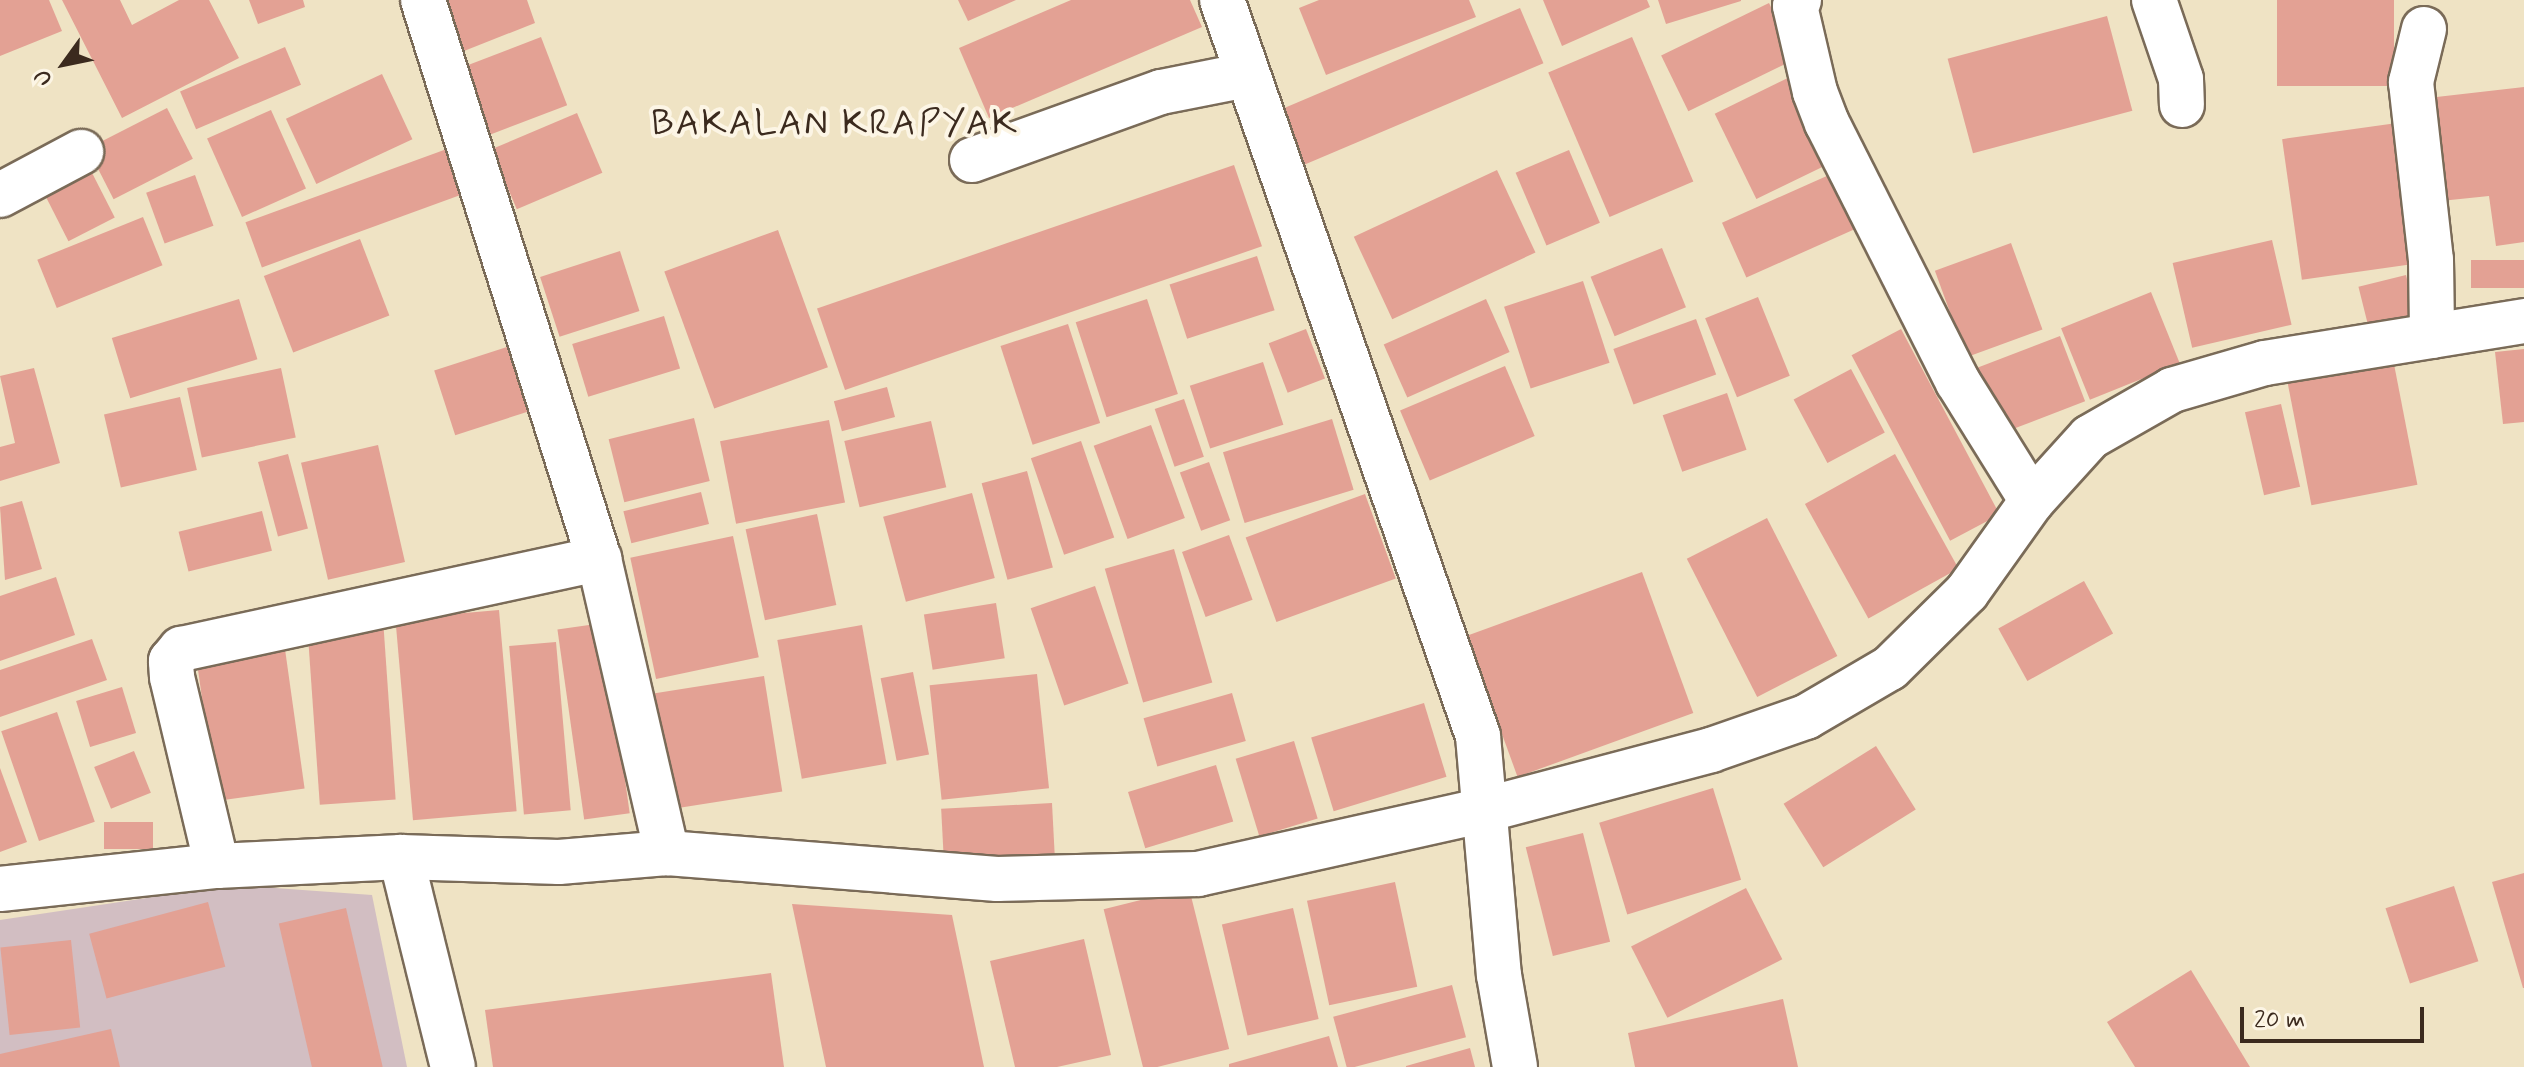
<!DOCTYPE html>
<style>
body{margin:0}
#map{position:relative;width:2524px;height:1067px;overflow:hidden;background:#efe3c4;font-family:Mynerve,sans-serif}
div>[style]{position:absolute}
.industrial>*{inset:0;background:#d2bec2}
.building>*{inset:0;background:#e3a194;transform-origin:0 0}
.roads{filter:drop-shadow(2px 0 #7a6b58) drop-shadow(-2px 0 #7a6b58) drop-shadow(0 2px #7a6b58) drop-shadow(0 -2px #7a6b58)}
.minor>*{height:44px;margin:-22px;padding:0 22px;transform-origin:22px;border-radius:22px;background:#fff}
span{translate:-50% -50%;white-space:nowrap;text-align:center;line-height:1.15;-webkit-text-stroke:8px #fcf5e5;paint-order:stroke}
.quarter-label{font-size:36px;color:#3b2a1e;letter-spacing:2px}
.north{position:absolute;left:24px;top:24px;width:80px;height:80px;-webkit-text-stroke:6px #fcf5e5;paint-order:stroke;rotate:237deg;font-size:22px;font-weight:700;line-height:32px;text-align:center;color:#3b2a1e}
.north::after{content:'';display:block;margin:auto;width:28px;height:36px;background:#3b2a1e;clip-path:polygon(50% 0,100% 100%,50% 72%,0 100%)}
.scale{position:absolute;left:2240px;top:1007px;width:184px;height:36px;box-sizing:border-box;border:4px solid #3b2a1e;border-top:0;padding-left:10px;font-size:24px;line-height:28px;white-space:nowrap;color:#3b2a1e;-webkit-text-stroke:6px #fcf5e5;paint-order:stroke}
</style>
<div id="map">
<div class="industrial">
<div style="clip-path:polygon(233px 885px,372px 895px,407px 1067px,0 1067px,0 920px)"></div>
</div>
<div class="building">
<div style="clip-path:polygon(0 0,49px 0,62px 31px,0 56px)"></div>
<div style="clip-path:polygon(62px 0,120px 0,132px 25px,179px 0,209px 0,239px 58px,122px 118px)"></div>
<div style="clip-path:polygon(249px 0,303px 0,305px 7px,258px 24px)"></div>
<div style="clip-path:polygon(439px 0,527px 0,535px 23px,459px 53px)"></div>
<div style="clip-path:polygon(958px 0,1016px 0,968px 21px)"></div>
<div style="clip-path:polygon(1071px 0,1190px 0,1202px 27px,989px 118px,959px 48px)"></div>
<div style="clip-path:polygon(1319px 0,1469px 0,1476px 17px,1326px 75px,1299px 8px)"></div>
<div style="clip-path:polygon(1543px 0,1647px 0,1650px 7px,1562px 46px)"></div>
<div style="clip-path:polygon(1658px 0,1741px 0,1741px 1px,1666px 24px)"></div>
<div style="left:2277px;top:0;width:117px;height:86px"></div>
<div style="left:1769px;top:3px;width:62px;height:120px;rotate:64deg"></div>
<div style="left:1520px;top:8px;width:60px;height:265px;rotate:67deg"></div>
<div style="left:2107px;top:16px;width:98px;height:165px;rotate:75deg"></div>
<div style="left:541px;top:37px;width:73px;height:94px;rotate:69deg"></div>
<div style="left:1632px;top:37px;width:157px;height:91px;rotate:67deg"></div>
<div style="left:285px;top:47px;width:41px;height:114px;rotate:67deg"></div>
<div style="left:382px;top:74px;width:72px;height:106px;rotate:65deg"></div>
<div style="left:1792px;top:76px;width:95px;height:86px;rotate:64deg"></div>
<div style="clip-path:polygon(2524px 87px,2524px 242px,2496px 246px,2489px 196px,2431px 202px,2419px 99px)"></div>
<div style="left:167px;top:108px;width:57px;height:89px;rotate:63deg"></div>
<div style="left:271px;top:110px;width:86px;height:70px;rotate:66deg"></div>
<div style="left:577px;top:113px;width:65px;height:93px;rotate:67deg"></div>
<div style="left:2397px;top:123px;width:142px;height:116px;rotate:82deg"></div>
<div style="left:455px;top:146px;width:48px;height:223px;rotate:70deg"></div>
<div style="left:1569px;top:150px;width:79px;height:58px;rotate:67deg"></div>
<div style="left:88px;top:165px;width:59px;height:52px;rotate:63deg"></div>
<div style="left:1234px;top:165px;width:86px;height:441px;rotate:71deg"></div>
<div style="left:1497px;top:170px;width:91px;height:158px;rotate:65deg"></div>
<div style="left:1838px;top:171px;width:60px;height:127px;rotate:66deg"></div>
<div style="left:195px;top:175px;width:54px;height:52px;rotate:70deg"></div>
<div style="left:143px;top:217px;width:52px;height:114px;rotate:68deg"></div>
<div style="left:778px;top:230px;width:146px;height:121px;rotate:70deg"></div>
<div style="left:360px;top:239px;width:82px;height:103px;rotate:69deg"></div>
<div style="left:2272px;top:240px;width:87px;height:102px;rotate:77deg"></div>
<div style="left:2011px;top:243px;width:92px;height:81px;rotate:70deg"></div>
<div style="left:1662px;top:248px;width:64px;height:77px;rotate:68deg"></div>
<div style="left:620px;top:251px;width:63px;height:84px;rotate:72deg"></div>
<div style="left:1257px;top:256px;width:57px;height:92px;rotate:72deg"></div>
<div style="left:2524px;top:260px;width:28px;height:53px;rotate:90deg"></div>
<div style="left:2406px;top:275px;width:42px;height:49px;rotate:76deg"></div>
<div style="left:1583px;top:281px;width:86px;height:83px;rotate:72deg"></div>
<div style="left:2151px;top:292px;width:77px;height:97px;rotate:68deg"></div>
<div style="left:1758px;top:297px;width:85px;height:57px;rotate:68deg"></div>
<div style="left:239px;top:299px;width:63px;height:133px;rotate:73deg"></div>
<div style="left:1147px;top:299px;width:100px;height:75px;rotate:72deg"></div>
<div style="left:1486px;top:299px;width:58px;height:112px;rotate:66deg"></div>
<div style="left:664px;top:316px;width:55px;height:96px;rotate:73deg"></div>
<div style="left:1696px;top:319px;width:59px;height:88px;rotate:70deg"></div>
<div style="left:1068px;top:324px;width:104px;height:71px;rotate:72deg"></div>
<div style="left:1306px;top:329px;width:53px;height:40px;rotate:69deg"></div>
<div style="left:1901px;top:329px;width:210px;height:56px;rotate:62deg"></div>
<div style="left:2060px;top:336px;width:70px;height:90px;rotate:69deg"></div>
<div style="left:516px;top:344px;width:68px;height:86px;rotate:72deg"></div>
<div style="clip-path:polygon(2524px 349px,2524px 422px,2503px 424px,2495px 352px)"></div>
<div style="left:2393px;top:359px;width:128px;height:108px;rotate:79deg"></div>
<div style="left:1263px;top:362px;width:66px;height:77px;rotate:72deg"></div>
<div style="left:1505px;top:366px;width:76px;height:114px;rotate:67deg"></div>
<div style="clip-path:polygon(34px 368px,60px 463px,0 481px,0 447px,15px 443px,0 376px)"></div>
<div style="left:281px;top:368px;width:71px;height:96px;rotate:78deg"></div>
<div style="left:1851px;top:369px;width:72px;height:65px;rotate:62deg"></div>
<div style="left:887px;top:387px;width:31px;height:55px;rotate:75deg"></div>
<div style="left:1727px;top:393px;width:60px;height:68px;rotate:71deg"></div>
<div style="left:180px;top:397px;width:75px;height:78px;rotate:77deg"></div>
<div style="left:1184px;top:399px;width:61px;height:31px;rotate:71deg"></div>
<div style="left:2281px;top:404px;width:85px;height:37px;rotate:77deg"></div>
<div style="left:694px;top:418px;width:65px;height:88px;rotate:76deg"></div>
<div style="left:1332px;top:419px;width:74px;height:114px;rotate:73deg"></div>
<div style="left:829px;top:420px;width:84px;height:111px;rotate:79deg"></div>
<div style="left:931px;top:421px;width:68px;height:89px;rotate:77deg"></div>
<div style="left:1151px;top:425px;width:99px;height:61px;rotate:70deg"></div>
<div style="left:1081px;top:441px;width:102px;height:53px;rotate:71deg"></div>
<div style="left:378px;top:445px;width:120px;height:79px;rotate:77deg"></div>
<div style="left:288px;top:454px;width:77px;height:31px;rotate:75deg"></div>
<div style="left:1895px;top:454px;width:131px;height:103px;rotate:61deg"></div>
<div style="left:1209px;top:462px;width:62px;height:31px;rotate:70deg"></div>
<div style="left:1027px;top:471px;width:100px;height:47px;rotate:75deg"></div>
<div style="left:701px;top:492px;width:33px;height:80px;rotate:76deg"></div>
<div style="left:972px;top:493px;width:88px;height:92px;rotate:75deg"></div>
<div style="left:1365px;top:494px;width:90px;height:127px;rotate:70deg"></div>
<div style="clip-path:polygon(22px 501px,42px 569px,5px 580px,0 507px)"></div>
<div style="left:262px;top:511px;width:41px;height:86px;rotate:76deg"></div>
<div style="left:817px;top:514px;width:93px;height:73px;rotate:78deg"></div>
<div style="left:1767px;top:518px;width:155px;height:90px;rotate:63deg"></div>
<div style="left:1229px;top:535px;width:69px;height:50px;rotate:70deg"></div>
<div style="left:733px;top:536px;width:124px;height:105px;rotate:78deg"></div>
<div style="left:1174px;top:549px;width:139px;height:72px;rotate:74deg"></div>
<div style="left:1642px;top:572px;width:150px;height:187px;rotate:70deg"></div>
<div style="clip-path:polygon(56px 577px,75px 635px,0 661px,0 596px)"></div>
<div style="left:2084px;top:581px;width:60px;height:98px;rotate:61deg"></div>
<div style="left:1095px;top:586px;width:103px;height:68px;rotate:71deg"></div>
<div style="left:996px;top:603px;width:56px;height:73px;rotate:81deg"></div>
<div style="left:499px;top:610px;width:202px;height:104px;rotate:85deg"></div>
<div style="left:383px;top:619px;width:181px;height:76px;rotate:86deg"></div>
<div style="left:603px;top:623px;width:192px;height:46px;rotate:82deg"></div>
<div style="left:862px;top:625px;width:141px;height:86px;rotate:80deg"></div>
<div style="clip-path:polygon(92px 639px,107px 680px,0 717px,0 670px)"></div>
<div style="left:284px;top:642px;width:148px;height:89px;rotate:82deg"></div>
<div style="left:556px;top:642px;width:169px;height:47px;rotate:85deg"></div>
<div style="left:913px;top:672px;width:84px;height:33px;rotate:79deg"></div>
<div style="left:1037px;top:674px;width:115px;height:108px;rotate:84deg"></div>
<div style="left:764px;top:676px;width:117px;height:112px;rotate:81deg"></div>
<div style="left:122px;top:687px;width:48px;height:48px;rotate:73deg"></div>
<div style="left:1232px;top:693px;width:50px;height:92px;rotate:74deg"></div>
<div style="left:1424px;top:703px;width:77px;height:118px;rotate:73deg"></div>
<div style="left:57px;top:712px;width:116px;height:59px;rotate:71deg"></div>
<div style="left:1294px;top:741px;width:81px;height:61px;rotate:73deg"></div>
<div style="left:1876px;top:746px;width:75px;height:109px;rotate:58deg"></div>
<div style="left:134px;top:751px;width:45px;height:43px;rotate:68deg"></div>
<div style="left:1216px;top:765px;width:59px;height:92px;rotate:73deg"></div>
<div style="clip-path:polygon(0 768px,27px 842px,0 852px)"></div>
<div style="left:1713px;top:788px;width:96px;height:119px;rotate:73deg"></div>
<div style="left:1052px;top:803px;width:51px;height:111px;rotate:87deg"></div>
<div style="left:153px;top:822px;width:27px;height:49px;rotate:90deg"></div>
<div style="left:1583px;top:833px;width:112px;height:59px;rotate:76deg"></div>
<div style="clip-path:polygon(2524px 873px,2524px 988px,2523px 988px,2492px 882px)"></div>
<div style="left:1395px;top:882px;width:107px;height:90px;rotate:78deg"></div>
<div style="left:2454px;top:886px;width:79px;height:72px;rotate:72deg"></div>
<div style="left:1189px;top:888px;width:166px;height:88px;rotate:76deg"></div>
<div style="left:1746px;top:888px;width:80px;height:129px;rotate:63deg"></div>
<div style="left:208px;top:902px;width:67px;height:123px;rotate:75deg"></div>
<div style="clip-path:polygon(792px 904px,952px 915px,984px 1067px,826px 1067px)"></div>
<div style="left:346px;top:908px;width:163px;height:69px;rotate:77deg"></div>
<div style="left:1293px;top:908px;width:114px;height:73px;rotate:77deg"></div>
<div style="clip-path:polygon(1084px 939px,1111px 1055px,1057px 1067px,1015px 1067px,990px 961px)"></div>
<div style="left:71px;top:940px;width:88px;height:71px;rotate:84deg"></div>
<div style="clip-path:polygon(2191px 970px,2250px 1067px,2135px 1067px,2107px 1022px)"></div>
<div style="clip-path:polygon(771px 973px,784px 1067px,493px 1067px,485px 1010px)"></div>
<div style="left:1452px;top:985px;width:54px;height:123px;rotate:75deg"></div>
<div style="clip-path:polygon(1783px 999px,1798px 1067px,1635px 1067px,1628px 1033px)"></div>
<div style="clip-path:polygon(111px 1029px,120px 1067px,0 1067px,0 1054px)"></div>
<div style="clip-path:polygon(1329px 1036px,1338px 1067px,1229px 1067px,1229px 1064px)"></div>
<div style="clip-path:polygon(1470px 1048px,1475px 1067px,1406px 1067px,1406px 1066px)"></div>
</div>
<div class="roads">
<div class="minor">
<div style="left:1222px;top:0;width:779px;rotate:70.82deg"></div>
<div style="left:1478px;top:736px;width:240px;rotate:85deg"></div>
<div style="left:1499px;top:975px;width:93px;rotate:80.1deg"></div>
<div style="left:1799px;top:0;width:7px;rotate:124deg"></div>
<div style="left:1795px;top:6px;width:88px;rotate:76.9deg"></div>
<div style="left:1815px;top:92px;width:33px;rotate:69deg"></div>
<div style="left:1827px;top:123px;width:290px;rotate:63.2deg"></div>
<div style="left:1958px;top:382px;width:140px;rotate:58.1deg"></div>
<div style="left:2154px;top:0;width:83px;rotate:71.1deg"></div>
<div style="left:2181px;top:79px;width:26px;rotate:88deg"></div>
<div style="left:2424px;top:29px;width:55px;rotate:103.8deg"></div>
<div style="left:2411px;top:82px;width:179px;rotate:83.6deg"></div>
<div style="left:2431px;top:260px;width:76px;rotate:89.2deg"></div>
<div style="left:972px;top:160px;width:201px;rotate:-19.8deg"></div>
<div style="left:1161px;top:92px;width:88px;rotate:-11.2deg"></div>
<div style="left:0;top:195px;width:92px;rotate:-28deg"></div>
<div style="left:599px;top:559px;width:302px;rotate:77deg"></div>
<div style="left:401px;top:857px;width:158px;rotate:1.8deg"></div>
<div style="left:559px;top:862px;width:108px;rotate:-4.8deg"></div>
<div style="left:667px;top:853px;width:331px;rotate:4.5deg"></div>
<div style="left:997px;top:879px;width:201px;rotate:-1.4deg"></div>
<div style="left:1198px;top:874px;width:297px;rotate:-12.6deg"></div>
<div style="left:1488px;top:809px;width:231px;rotate:-14.8deg"></div>
<div style="left:1711px;top:750px;width:101px;rotate:-19.2deg"></div>
<div style="left:1806px;top:717px;width:97px;rotate:-30.3deg"></div>
<div style="left:1890px;top:668px;width:108px;rotate:-44.6deg"></div>
<div style="left:1967px;top:592px;width:112px;rotate:-54.5deg"></div>
<div style="left:2032px;top:501px;width:86px;rotate:-47.8deg"></div>
<div style="left:2090px;top:437px;width:95px;rotate:-29.8deg"></div>
<div style="left:2172px;top:390px;width:97px;rotate:-16.2deg"></div>
<div style="left:2265px;top:363px;width:262px;rotate:-9.2deg"></div>
<div style="left:217px;top:866px;width:194px;rotate:-103.4deg"></div>
<div style="left:172px;top:677px;width:16px;rotate:-94deg"></div>
<div style="left:171px;top:661px;width:16px;rotate:-50deg"></div>
<div style="left:181px;top:649px;width:428px;rotate:-12.2deg"></div>
<div style="left:599px;top:559px;width:586px;rotate:-107.48deg"></div>
<div style="left:0;top:889px;width:218px;rotate:-6.1deg"></div>
<div style="left:217px;top:866px;width:184px;rotate:-2.8deg"></div>
<div style="left:401px;top:857px;width:216px;rotate:76.1deg"></div>
</div>
</div>
<div class="quarter-label">
<span style="left:835px;top:125px">BAKALAN KRAPYAK</span>
</div>
<div class="north">U</div>
<div class="scale">20 m</div>
</div>
